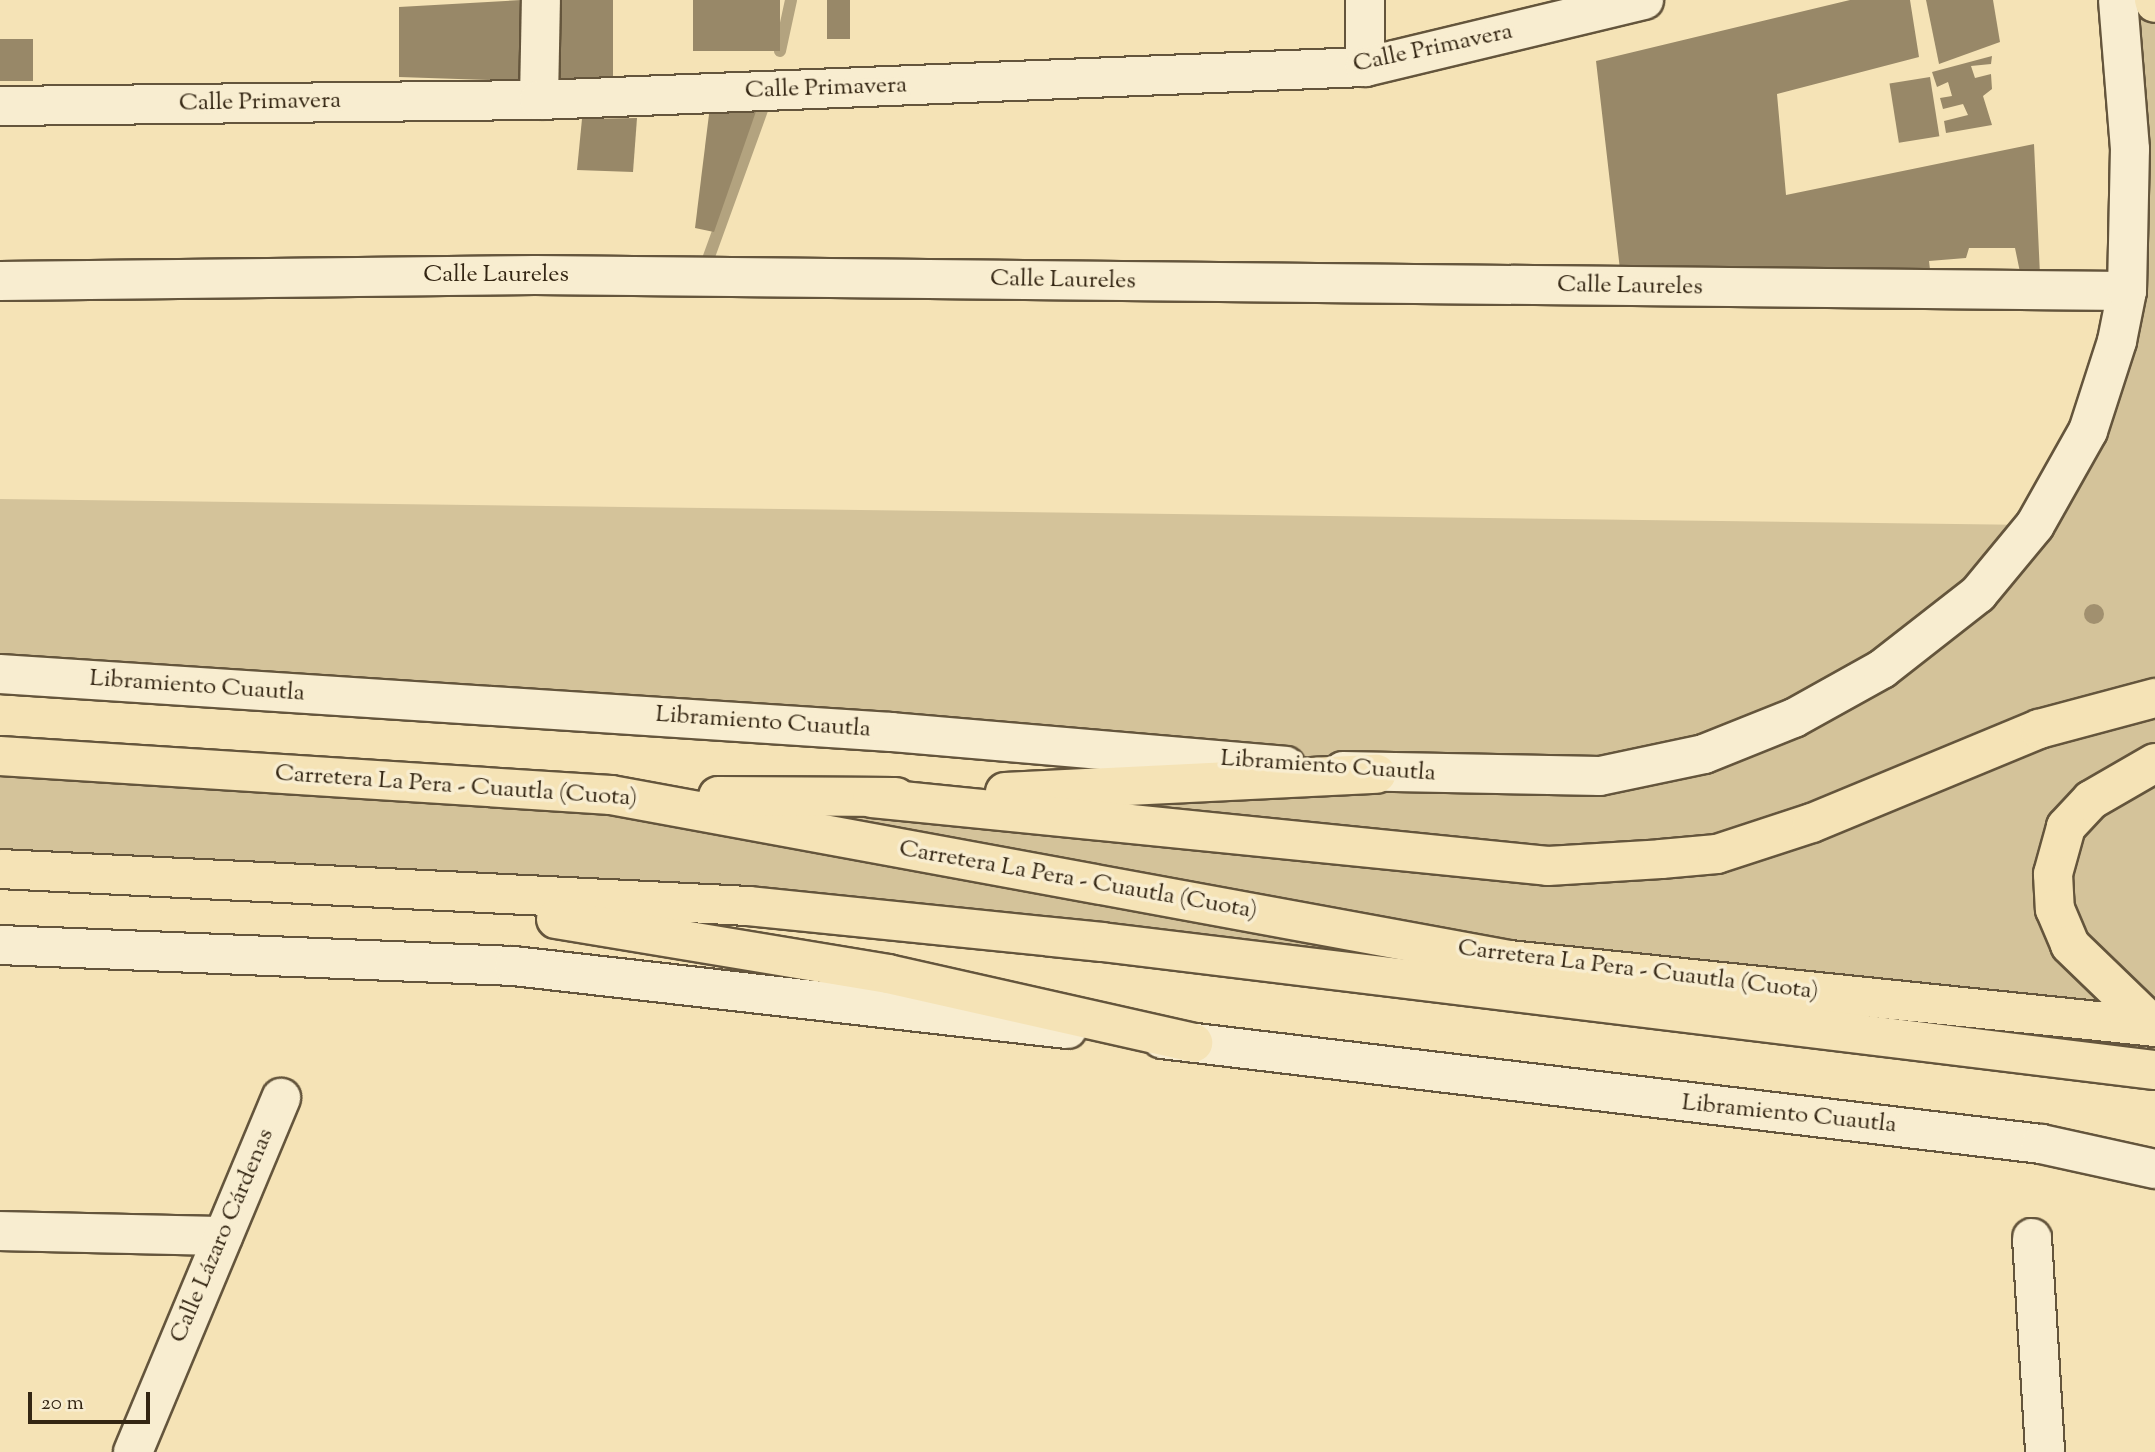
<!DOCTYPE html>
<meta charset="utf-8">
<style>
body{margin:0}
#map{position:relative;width:2155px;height:1452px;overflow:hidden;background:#f5e3b6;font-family:"Sorts Mill Goudy",serif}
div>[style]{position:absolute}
.green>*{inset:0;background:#d4c39a}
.stream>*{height:12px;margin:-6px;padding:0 6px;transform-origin:6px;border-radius:6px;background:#b3a37f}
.building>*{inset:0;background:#988868;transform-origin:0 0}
.roads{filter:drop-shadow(2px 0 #64553c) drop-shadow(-2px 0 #64553c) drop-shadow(0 2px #64553c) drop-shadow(0 -2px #64553c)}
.minor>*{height:38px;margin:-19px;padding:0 19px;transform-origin:19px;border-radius:19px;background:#f8edd0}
.secondary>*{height:38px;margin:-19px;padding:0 19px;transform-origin:19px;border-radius:19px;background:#f8edd0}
.primary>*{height:38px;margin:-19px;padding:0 19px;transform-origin:19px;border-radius:19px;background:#f5e3b6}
.motorway>*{height:38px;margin:-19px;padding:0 19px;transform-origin:19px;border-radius:19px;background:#f5e3b6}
.trees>*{width:20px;height:20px;margin:-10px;border-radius:50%;background:#a1906f}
span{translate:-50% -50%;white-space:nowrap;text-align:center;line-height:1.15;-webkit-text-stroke:7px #f8edd0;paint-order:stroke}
.street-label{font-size:24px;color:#342613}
.scale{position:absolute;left:28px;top:1392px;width:122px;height:32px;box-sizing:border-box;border:4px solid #342613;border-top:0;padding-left:9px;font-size:21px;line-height:24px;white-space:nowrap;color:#342613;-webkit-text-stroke:5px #f8edd0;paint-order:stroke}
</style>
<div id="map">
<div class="green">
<div style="clip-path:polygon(2123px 0,2155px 11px,2155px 1021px,1509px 960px,676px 802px,880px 803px,1709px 757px,1983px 597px,2122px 345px)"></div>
<div style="clip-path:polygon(0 499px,2035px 525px,1978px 594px,1704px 754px,1377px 774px,0 680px)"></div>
<div style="clip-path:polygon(0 756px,611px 795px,1447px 973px,0 869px)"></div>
</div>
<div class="stream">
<div style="left:780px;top:51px;width:52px;rotate:-77.8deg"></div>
<div style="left:707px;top:262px;width:177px;rotate:-70.1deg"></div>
</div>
<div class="building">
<div style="clip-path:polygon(521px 0,520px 81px,399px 77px,399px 7px)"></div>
<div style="clip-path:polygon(555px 0,613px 0,613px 84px,564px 84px,553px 72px)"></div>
<div style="left:693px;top:0;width:87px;height:51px"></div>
<div style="left:827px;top:0;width:23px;height:39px"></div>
<div style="clip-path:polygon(1850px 0,1910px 0,1919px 57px,1777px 94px,1786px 195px,2034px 144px,2040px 275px,2021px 277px,2015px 248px,1969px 248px,1966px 258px,1929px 261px,1931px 278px,1622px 287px,1596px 61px)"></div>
<div style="clip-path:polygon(1926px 0,1993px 0,2000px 42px,1939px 64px)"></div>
<div style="left:0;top:39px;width:33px;height:42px"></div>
<div style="clip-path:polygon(1992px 56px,1991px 64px,1971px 66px,1975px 78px,1991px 74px,1992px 89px,1983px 96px,1992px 125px,1946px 133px,1944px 121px,1968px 115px,1963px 104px,1943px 109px,1940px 98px,1952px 96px,1948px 82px,1937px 87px,1932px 72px)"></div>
<div style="left:1930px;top:77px;width:60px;height:41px;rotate:81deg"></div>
<div style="clip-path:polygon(761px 97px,714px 232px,695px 228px,711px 98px)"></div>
<div style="clip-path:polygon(637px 118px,633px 172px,577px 170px,582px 119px)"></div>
</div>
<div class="roads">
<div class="minor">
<div style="left:1365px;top:0;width:67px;rotate:90deg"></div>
<div style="left:539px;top:100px;width:100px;rotate:-88.9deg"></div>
<div style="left:0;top:106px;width:539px;rotate:-0.64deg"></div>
<div style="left:539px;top:100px;width:827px;rotate:-2.29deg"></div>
<div style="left:1365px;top:67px;width:287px;rotate:-13.5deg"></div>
<div style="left:0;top:281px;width:535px;rotate:-0.64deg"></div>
<div style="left:535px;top:275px;width:1592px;rotate:0.58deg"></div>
<div style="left:0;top:1231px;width:223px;rotate:1.3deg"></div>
<div style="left:2032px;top:1238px;width:214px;rotate:86.5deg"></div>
<div style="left:133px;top:1452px;width:384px;rotate:-67.3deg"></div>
</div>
<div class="secondary">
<div style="left:0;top:674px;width:893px;rotate:3.72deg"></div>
<div style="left:891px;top:732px;width:396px;rotate:4.9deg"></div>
<div style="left:1343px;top:771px;width:257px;rotate:1.1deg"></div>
<div style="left:1600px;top:776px;width:106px;rotate:-11.9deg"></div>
<div style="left:1704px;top:754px;width:97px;rotate:-21.8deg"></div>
<div style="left:1794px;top:718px;width:101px;rotate:-29.1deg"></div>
<div style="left:1882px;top:669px;width:122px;rotate:-38deg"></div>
<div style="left:1978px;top:594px;width:89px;rotate:-50.4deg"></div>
<div style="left:2035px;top:525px;width:108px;rotate:-60.6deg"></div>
<div style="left:2088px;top:431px;width:95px;rotate:-72.1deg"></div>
<div style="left:2117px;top:341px;width:51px;rotate:-78.7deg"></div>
<div style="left:2127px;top:291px;width:142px;rotate:-88.8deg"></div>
<div style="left:2130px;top:149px;width:149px;rotate:-94.6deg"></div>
<div style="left:0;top:945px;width:514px;rotate:2.34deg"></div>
<div style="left:514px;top:966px;width:557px;rotate:6.5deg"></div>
<div style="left:1162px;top:1039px;width:885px;rotate:6.81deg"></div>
<div style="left:2041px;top:1144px;width:117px;rotate:12.4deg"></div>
</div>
<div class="primary">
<div style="left:2154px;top:0;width:3px;rotate:72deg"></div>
</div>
<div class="motorway">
<div style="left:0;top:756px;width:612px;rotate:3.65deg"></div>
<div style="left:611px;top:795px;width:913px;rotate:10.41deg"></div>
<div style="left:1509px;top:960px;width:649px;rotate:5.92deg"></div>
<div style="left:2155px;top:763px;width:74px;rotate:150deg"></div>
<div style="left:2091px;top:800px;width:37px;rotate:133deg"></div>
<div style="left:2066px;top:827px;width:49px;rotate:105.5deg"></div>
<div style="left:2053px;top:874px;width:35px;rotate:87deg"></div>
<div style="left:2055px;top:909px;width:39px;rotate:67deg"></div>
<div style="left:2070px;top:945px;width:118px;rotate:44deg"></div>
<div style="left:1005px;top:792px;width:372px;rotate:-2.8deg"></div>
<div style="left:718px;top:796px;width:178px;rotate:0.3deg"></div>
<div style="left:872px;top:798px;width:679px;rotate:5.74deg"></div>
<div style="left:1548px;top:866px;width:113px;rotate:-3.5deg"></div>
<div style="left:1661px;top:859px;width:56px;rotate:-5.1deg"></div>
<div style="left:1717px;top:854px;width:100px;rotate:-18.1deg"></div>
<div style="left:1812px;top:823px;width:246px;rotate:-22.5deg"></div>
<div style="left:2039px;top:729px;width:120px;rotate:-15deg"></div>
<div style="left:0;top:869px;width:749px;rotate:2.83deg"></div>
<div style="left:748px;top:906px;width:356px;rotate:5.8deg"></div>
<div style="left:1102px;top:942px;width:1061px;rotate:6.93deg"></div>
<div style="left:556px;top:919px;width:337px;rotate:9.4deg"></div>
<div style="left:888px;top:974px;width:313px;rotate:12.7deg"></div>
</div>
</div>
<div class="trees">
<div style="left:2094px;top:614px"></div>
</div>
<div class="street-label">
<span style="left:1433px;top:49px;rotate:-12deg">Calle Primavera</span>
<span style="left:826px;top:89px;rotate:-2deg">Calle Primavera</span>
<span style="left:260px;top:103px;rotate:-1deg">Calle Primavera</span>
<span style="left:496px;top:276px">Calle Laureles</span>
<span style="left:1063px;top:281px;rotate:1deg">Calle Laureles</span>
<span style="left:1630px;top:287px;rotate:1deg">Calle Laureles</span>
<span style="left:197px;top:687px;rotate:4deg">Libramiento Cuautla</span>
<span style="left:763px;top:723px;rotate:4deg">Libramiento Cuautla</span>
<span style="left:1328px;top:767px;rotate:4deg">Libramiento Cuautla</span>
<span style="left:456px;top:787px;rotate:4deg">Carretera La Pera - Cuautla (Cuota)</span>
<span style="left:1078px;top:881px;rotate:10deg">Carretera La Pera - Cuautla (Cuota)</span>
<span style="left:1638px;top:971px;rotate:7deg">Carretera La Pera - Cuautla (Cuota)</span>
<span style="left:1789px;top:1115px;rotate:6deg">Libramiento Cuautla</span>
<span style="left:223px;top:1236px;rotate:-67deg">Calle Lázaro Cárdenas</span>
</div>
<div class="scale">20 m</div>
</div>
